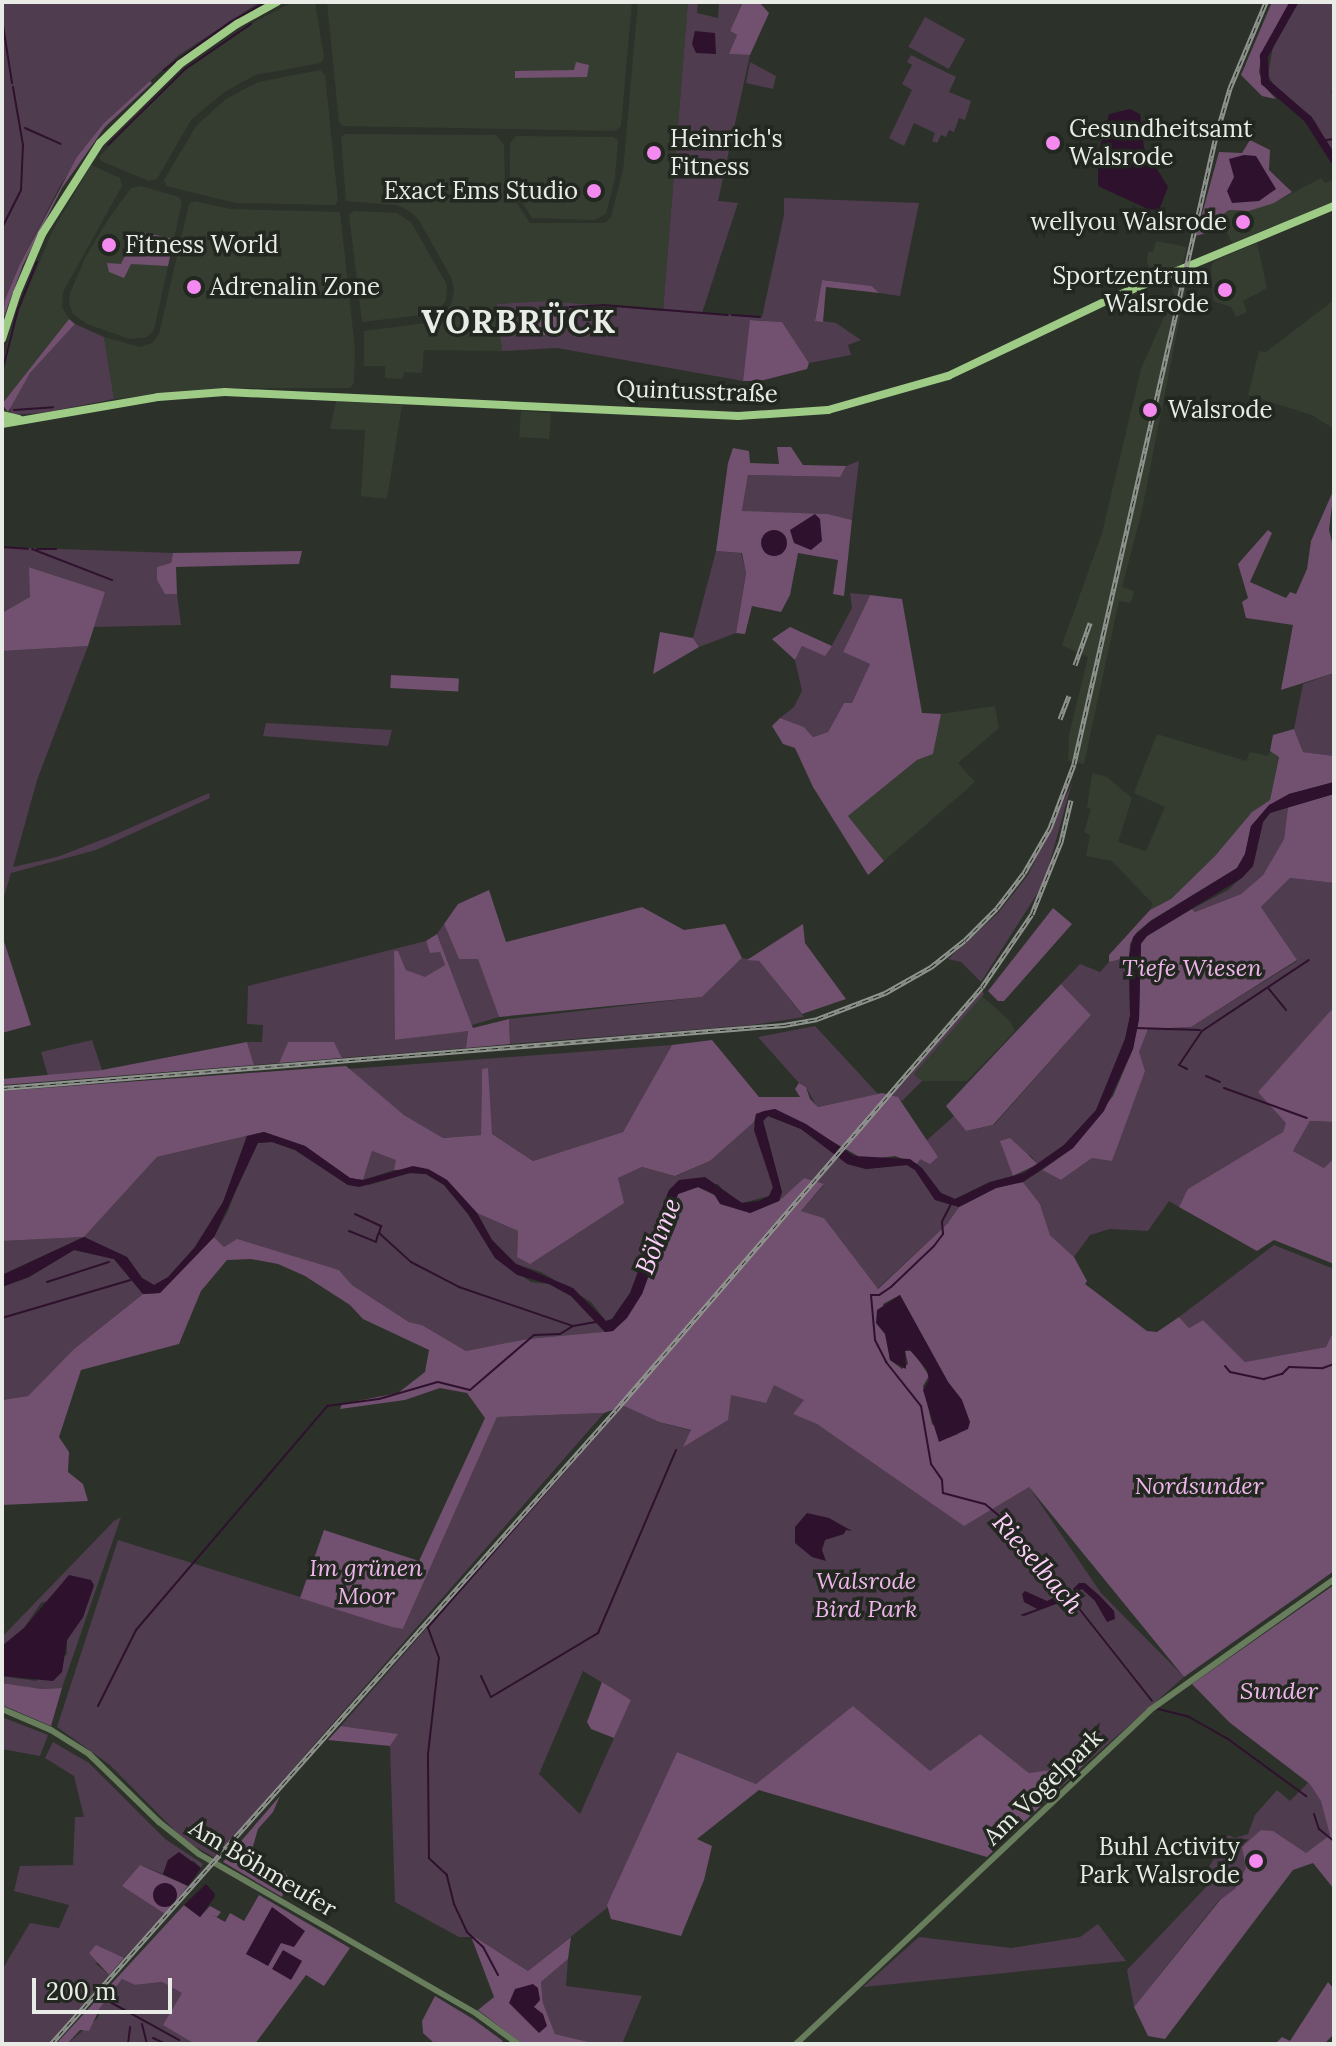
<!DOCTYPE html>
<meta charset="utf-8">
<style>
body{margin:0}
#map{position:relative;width:1336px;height:2046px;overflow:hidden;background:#2c312a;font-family:Lora,serif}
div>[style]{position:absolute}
.built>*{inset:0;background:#353d31;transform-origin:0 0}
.green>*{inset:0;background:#503c4f;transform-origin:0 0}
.forest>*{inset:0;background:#725070;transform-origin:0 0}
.water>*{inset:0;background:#2e112d;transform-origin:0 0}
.round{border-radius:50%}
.stream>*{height:2px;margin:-1px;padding:0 1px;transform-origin:1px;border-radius:1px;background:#2e112d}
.river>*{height:8px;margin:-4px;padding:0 4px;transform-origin:4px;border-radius:4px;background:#2e112d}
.minor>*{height:6px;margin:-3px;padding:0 3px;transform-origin:3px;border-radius:3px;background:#677d5b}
.major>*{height:8px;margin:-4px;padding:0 4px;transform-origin:4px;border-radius:4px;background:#9ecb85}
.rail>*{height:5px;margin-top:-2.5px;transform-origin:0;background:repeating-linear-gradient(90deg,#222720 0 6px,#90948e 0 12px);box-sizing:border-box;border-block:2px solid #90948e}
.dots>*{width:22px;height:22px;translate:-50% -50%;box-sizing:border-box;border:4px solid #222720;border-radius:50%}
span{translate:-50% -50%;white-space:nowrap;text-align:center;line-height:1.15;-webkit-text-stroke:7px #222720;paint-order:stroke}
.poi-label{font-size:24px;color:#e8ebe6}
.left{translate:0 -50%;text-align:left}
.right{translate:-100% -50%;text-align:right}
.street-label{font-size:24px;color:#e8ebe6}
.park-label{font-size:24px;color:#eeb5ea;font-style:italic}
.water-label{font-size:26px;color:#fecffb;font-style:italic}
.district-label{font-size:32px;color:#e8ebe6;font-weight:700;letter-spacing:2px}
.frame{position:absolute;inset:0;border:4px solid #e8ebe6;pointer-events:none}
.scale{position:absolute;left:32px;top:1978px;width:140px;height:36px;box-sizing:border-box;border:4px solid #e8ebe6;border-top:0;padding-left:10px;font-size:24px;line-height:28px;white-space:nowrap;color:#e8ebe6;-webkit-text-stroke:6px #222720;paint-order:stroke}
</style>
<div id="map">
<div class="built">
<div style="clip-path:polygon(293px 2px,315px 2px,324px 58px,321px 63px,255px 75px,223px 93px,191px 120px,157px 179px,149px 181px,101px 161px,99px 157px,135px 118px,179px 75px,256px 21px)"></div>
<div style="clip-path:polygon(327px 2px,632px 2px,621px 126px,615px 131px,343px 126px,339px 122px)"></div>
<div style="clip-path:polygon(638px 2px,688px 2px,663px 311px,547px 301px,498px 304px,502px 351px,424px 350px,422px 373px,404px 372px,403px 379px,385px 378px,385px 366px,364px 366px,364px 331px,433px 322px,451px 305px,454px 290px,451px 277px,418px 219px,409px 211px,397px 205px,346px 201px,341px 138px,344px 134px,496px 135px,504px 145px,505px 185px,530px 223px,605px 223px,611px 217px,623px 170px)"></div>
<div style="clip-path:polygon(320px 70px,325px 75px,338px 201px,335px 205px,236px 203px,166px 186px,164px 180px,196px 126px,226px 99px,258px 82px)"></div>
<div style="clip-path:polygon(516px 136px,613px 137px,618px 140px,615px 178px,606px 214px,595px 220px,532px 218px,510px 183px,510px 143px)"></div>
<div style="clip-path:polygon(91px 165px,120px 178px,122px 186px,63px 292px,62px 307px,69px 319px,2px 404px,2px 363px,10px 332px,52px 232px)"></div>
<div style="clip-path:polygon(1321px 178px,1325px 183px,1334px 180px,1334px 202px,1232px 243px,1220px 217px,1229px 210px,1249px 211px,1274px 203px)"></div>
<div style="clip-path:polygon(141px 186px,179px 197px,182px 202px,154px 330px,147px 337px,129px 339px,87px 324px,73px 314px,69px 304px,70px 293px,86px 256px,109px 218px,131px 188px)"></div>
<div style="clip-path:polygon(194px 201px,230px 209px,340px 212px,355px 349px,354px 383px,350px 388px,222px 388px,114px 399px,104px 337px,140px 347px,152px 343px,159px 334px,189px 204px)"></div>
<div style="clip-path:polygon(354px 211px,397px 213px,411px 222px,447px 285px,446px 300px,440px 309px,430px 314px,362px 322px,349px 215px)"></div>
<div style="clip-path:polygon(1156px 241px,1187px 247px,1183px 263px,1154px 278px,1147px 263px,1148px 251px,1153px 252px)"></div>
<div style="clip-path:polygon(1257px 243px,1267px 288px,1243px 301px,1247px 312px,1236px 317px,1231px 307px,1213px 301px,1211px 267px,1214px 261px)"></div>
<div style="clip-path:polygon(1189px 271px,1141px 515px,1122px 587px,1134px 591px,1131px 603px,1119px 601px,1084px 764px,1068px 761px,1069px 735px,1088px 657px,1062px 645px,1102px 533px,1141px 369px,1174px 294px,1169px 279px)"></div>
<div style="clip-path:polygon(1334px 300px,1334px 429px,1312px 415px,1248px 395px,1259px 351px,1266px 352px)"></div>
<div style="clip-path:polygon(336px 401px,402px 405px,387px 499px,361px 496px,365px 430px,330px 429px)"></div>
<div style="left:521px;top:411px;width:30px;height:26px;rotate:4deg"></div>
<div style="clip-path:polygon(995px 706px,999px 728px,958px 763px,975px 782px,884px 861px,848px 816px,917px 760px,933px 754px,941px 714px)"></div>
<div style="clip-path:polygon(1157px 734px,1246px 761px,1250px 752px,1268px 756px,1270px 751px,1279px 756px,1270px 800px,1252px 812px,1215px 856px,1171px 899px,1150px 910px,1153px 904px,1112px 861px,1086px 856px,1090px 835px,1084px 832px,1091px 809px,1087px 808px,1092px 773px,1107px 777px,1132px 798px,1118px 842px,1146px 851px,1165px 807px,1134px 793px)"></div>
<div style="clip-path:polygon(981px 995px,1010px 1021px,1015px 1031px,967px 1081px,922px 1081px,914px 1074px)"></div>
</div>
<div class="green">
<div style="clip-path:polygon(2px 2px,260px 2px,179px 55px,104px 123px,60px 186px,20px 264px,2px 310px)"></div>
<div style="clip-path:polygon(688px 2px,698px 2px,697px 13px,718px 18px,719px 2px,743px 2px,730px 31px,737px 35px,730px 54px,750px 55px,718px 201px,738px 203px,702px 313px,762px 317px,784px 215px,784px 198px,919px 203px,900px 296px,879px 293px,872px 286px,822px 280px,815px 320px,836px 323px,861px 340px,848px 345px,851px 355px,809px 363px,782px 322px,751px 320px,743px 381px,557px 348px,502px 351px,497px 304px,547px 301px,663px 311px)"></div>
<div style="clip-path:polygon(1299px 2px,1334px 2px,1334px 90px,1331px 91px,1334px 97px,1334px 153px,1326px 145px,1315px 121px,1278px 93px,1268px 75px,1273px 46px)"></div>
<div style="left:925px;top:17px;width:46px;height:34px;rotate:29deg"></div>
<div style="clip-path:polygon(911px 55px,956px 77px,949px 92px,971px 101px,965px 120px,959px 118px,954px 132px,949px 130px,946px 137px,941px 135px,937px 143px,932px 141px,935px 133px,914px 123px,904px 146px,889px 138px,912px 90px,902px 84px,912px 65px,907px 62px)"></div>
<div style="clip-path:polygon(750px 62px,776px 76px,773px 89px,746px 83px)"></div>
<div style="clip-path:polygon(75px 324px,104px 337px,114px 399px,43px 413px,10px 415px,11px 402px,30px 373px)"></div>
<div style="clip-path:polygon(859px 461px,852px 520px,828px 514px,742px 512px,748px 475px,839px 477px,846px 466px)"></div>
<div style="clip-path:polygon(2px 547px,173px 553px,165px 593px,177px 594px,181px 625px,94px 627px,104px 592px,30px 567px,31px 597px,2px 613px)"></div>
<div style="clip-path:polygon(716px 551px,741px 553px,746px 572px,736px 633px,699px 647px,693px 638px)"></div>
<div style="clip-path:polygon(850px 593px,870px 595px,843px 652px,870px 664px,852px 704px,844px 703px,828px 732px,813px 737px,804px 727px,780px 718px,794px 707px,802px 691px,795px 660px,802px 646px,830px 649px,852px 608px)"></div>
<div style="clip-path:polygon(88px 646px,37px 780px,13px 867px,57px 857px,114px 835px,209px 793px,210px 798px,96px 850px,11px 873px,2px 903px,2px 651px)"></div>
<div style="clip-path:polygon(1334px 673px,1334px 756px,1303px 752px,1294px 729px,1303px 684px)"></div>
<div style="clip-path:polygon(266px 723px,392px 730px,388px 746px,263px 736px)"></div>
<div style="clip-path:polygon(1072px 783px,1044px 883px,981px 982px,961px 962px,948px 959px,998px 913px,1028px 875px)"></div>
<div style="clip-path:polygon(1288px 807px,1284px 839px,1263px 875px,1241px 894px,1195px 912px,1192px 909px,1228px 890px,1253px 866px,1263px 822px,1270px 813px)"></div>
<div style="clip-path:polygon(1290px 878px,1334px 883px,1334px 1007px,1265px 1087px,1275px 1110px,1287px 1123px,1283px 1132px,1189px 1189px,1179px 1207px,1169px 1201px,1148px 1231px,1110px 1229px,1090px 1235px,1074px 1257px,1050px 1235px,1040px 1204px,1023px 1182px,1042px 1170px,1061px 1180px,1092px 1158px,1148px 1029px,1191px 1027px,1297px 961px,1261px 907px)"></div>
<div style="clip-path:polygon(444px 924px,459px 959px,478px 958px,499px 1017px,472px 1025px,437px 934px)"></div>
<div style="clip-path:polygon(426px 941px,430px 952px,440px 952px,445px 965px,425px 978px,406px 970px,398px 951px,394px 951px,396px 1040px,468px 1030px,466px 1048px,342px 1058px,334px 1042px,288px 1042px,279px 1063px,254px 1065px,247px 1042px,262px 1042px,263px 1025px,247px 1024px,248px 986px)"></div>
<div style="clip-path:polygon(1129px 957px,1130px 1016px,1125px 1039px,1096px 1111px,1064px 1145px,1038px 1164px,1031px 1156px,1001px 1141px,1013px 1176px,990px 1182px,955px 1199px,941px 1193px,917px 1164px,919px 1158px,938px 1158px,926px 1141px,954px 1116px,966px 1131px,994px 1125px,1091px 1015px,1061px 984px,1080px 964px,1100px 972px,1109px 962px)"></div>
<div style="clip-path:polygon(742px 958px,759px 961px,804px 1017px,752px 1025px,510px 1044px,509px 1019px,702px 997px)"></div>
<div style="clip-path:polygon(982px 991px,984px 994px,914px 1074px,922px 1081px,902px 1101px,891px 1094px)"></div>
<div style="clip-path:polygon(815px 1026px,878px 1094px,817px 1107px,806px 1087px,799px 1083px,758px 1037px)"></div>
<div style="clip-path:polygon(92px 1040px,102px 1070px,48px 1076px,41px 1052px)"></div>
<div style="clip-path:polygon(672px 1045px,623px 1132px,533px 1161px,492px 1134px,482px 1069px,481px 1135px,443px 1138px,404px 1115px,348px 1069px)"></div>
<div style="clip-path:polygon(768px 1116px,801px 1129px,848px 1164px,866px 1169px,907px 1165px,915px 1170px,935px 1200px,959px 1207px,947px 1224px,877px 1289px,824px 1218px,801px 1211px,824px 1185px,804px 1178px,779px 1201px,782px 1192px,763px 1120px)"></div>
<div style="clip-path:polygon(1310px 1121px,1334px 1122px,1334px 1158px,1324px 1168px,1293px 1151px)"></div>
<div style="clip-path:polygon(754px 1122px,773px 1188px,769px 1196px,742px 1203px,726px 1194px,718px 1184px,669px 1190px,630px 1293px,612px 1319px,606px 1321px,591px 1302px,541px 1272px,516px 1264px,492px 1240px,477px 1213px,518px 1231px,517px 1257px,618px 1178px,642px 1167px,676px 1176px,710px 1161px)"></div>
<div style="clip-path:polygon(247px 1136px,223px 1202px,195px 1247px,169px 1277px,154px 1285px,142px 1278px,127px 1257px,84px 1237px,2px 1275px,2px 1241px,84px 1237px,157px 1157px)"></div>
<div style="clip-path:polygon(272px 1142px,295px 1150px,348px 1185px,369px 1185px,410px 1173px,426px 1174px,444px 1185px,468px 1214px,495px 1258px,531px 1282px,549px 1284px,571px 1296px,605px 1332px,527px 1339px,466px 1351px,422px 1325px,409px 1322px,352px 1285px,339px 1270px,224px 1247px,214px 1237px,228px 1211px,251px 1151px,257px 1143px)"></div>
<div style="clip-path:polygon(372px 1151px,397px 1160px,394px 1170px,363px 1180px)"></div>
<div style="clip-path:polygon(1274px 1245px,1334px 1269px,1334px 1330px,1326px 1347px,1245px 1362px,1203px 1320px,1189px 1328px,1179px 1317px)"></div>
<div style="clip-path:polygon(74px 1250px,114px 1259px,143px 1294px,74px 1349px,28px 1396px,2px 1400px,2px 1287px,29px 1277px)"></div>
<div style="clip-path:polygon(evenodd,773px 1384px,805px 1400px,794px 1414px,817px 1424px,1029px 1487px,1101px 1593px,1184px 1677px,1084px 1765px,1029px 1773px,980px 1734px,930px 1772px,853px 1707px,756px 1784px,677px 1752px,608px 1907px,528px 1971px,475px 1937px,459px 1937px,395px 1902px,390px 1746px,397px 1734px,341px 1726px,619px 1408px,624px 1406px,659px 1422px,692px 1431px,684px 1445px,731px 1395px,773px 1384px,583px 1671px,631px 1700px,580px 1814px,539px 1774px,583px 1671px)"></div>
<div style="clip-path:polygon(604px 1413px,215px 1858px,184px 1840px,110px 1765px,57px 1727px,118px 1540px,403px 1629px,497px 1417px)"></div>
<div style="clip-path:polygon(121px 1517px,62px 1688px,42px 1689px,2px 1683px,2px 1676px,36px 1681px,67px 1654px,67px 1640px,83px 1617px,94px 1586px,41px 1603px,24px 1628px,2px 1646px,2px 1637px,114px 1521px)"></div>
<div style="clip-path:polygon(2px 1717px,48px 1735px,40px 1756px,2px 1749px)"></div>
<div style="clip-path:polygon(1304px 1723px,1334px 1832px,1306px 1853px,1293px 1869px,1219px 1900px,1134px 2007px,1127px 1970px,1210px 1883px,1203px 1877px,1228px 1835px,1235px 1838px,1248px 1834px,1255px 1815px,1277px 1790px,1290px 1801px,1309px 1782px)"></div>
<div style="clip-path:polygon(53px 1742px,89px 1763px,165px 1839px,203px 1864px,201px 1868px,194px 1861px,168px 1860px,163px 1874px,140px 1865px,123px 1886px,165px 1914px,124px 1958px,95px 1963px,109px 1975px,49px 2044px,2px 2044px,2px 1970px,30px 1923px,59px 1928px,69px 1905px,14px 1891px,20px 1866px,73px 1865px,75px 1817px,84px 1817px,74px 1776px,45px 1758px)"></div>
<div style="clip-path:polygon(1098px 1924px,1126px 1961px,863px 1987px,919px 1937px,1011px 1948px,1080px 1937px)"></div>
<div style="clip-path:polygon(568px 1959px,566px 1986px,642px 1996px,622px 2044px,597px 2044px,555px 2034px,543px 2003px,541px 1982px)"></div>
<div style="clip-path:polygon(122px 1979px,135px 1985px,162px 1982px,183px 1993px,164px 2025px,195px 2044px,67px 2044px,98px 2018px,100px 2008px)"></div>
</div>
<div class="forest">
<div style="clip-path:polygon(743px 2px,759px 2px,769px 13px,750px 55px,729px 54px,737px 35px,730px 31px)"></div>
<div style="clip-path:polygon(1272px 2px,1291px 2px,1261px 58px,1259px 72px,1264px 86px,1276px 99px,1262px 96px,1241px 75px)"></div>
<div style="clip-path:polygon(576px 62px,589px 65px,587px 77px,515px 78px,515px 71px,574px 70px)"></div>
<div style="clip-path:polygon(150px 81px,152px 83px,105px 127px,62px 188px,23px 265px,2px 322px,5px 300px,20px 264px,77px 157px,104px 123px)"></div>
<div style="clip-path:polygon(1250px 140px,1270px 150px,1269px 170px,1292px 192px,1274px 203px,1249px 211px,1229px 210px,1220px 217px,1226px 227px,1196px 236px,1219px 152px,1242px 153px)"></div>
<div style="clip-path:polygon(137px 231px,174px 239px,168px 266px,131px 264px,124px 278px,109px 272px,107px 263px,121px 264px)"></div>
<div style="clip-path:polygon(822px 280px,872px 286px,879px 293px,826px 287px,823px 322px,815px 321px)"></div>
<div style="clip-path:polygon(554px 307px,565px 307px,569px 320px,544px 335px,537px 331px,533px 314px)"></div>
<div style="clip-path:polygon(69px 319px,75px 324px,30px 373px,8px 412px,2px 404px)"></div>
<div style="clip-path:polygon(750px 320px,782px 322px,809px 363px,807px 369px,760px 381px,743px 381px)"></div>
<div style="clip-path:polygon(777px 447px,791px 447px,803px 465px,846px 466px,840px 477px,748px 475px,742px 511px,828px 514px,852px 520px,844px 596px,833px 594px,838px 560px,798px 553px,790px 595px,781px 612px,752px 606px,745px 634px,736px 633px,746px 573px,742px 553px,716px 551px,728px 463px,733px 448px,749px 451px,750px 463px,779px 464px)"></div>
<div style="clip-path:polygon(1334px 489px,1329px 530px,1334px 550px,1334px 673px,1281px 690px,1293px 625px,1246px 618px,1242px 602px,1248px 598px,1238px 564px,1268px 530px,1272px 533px,1250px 582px,1286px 598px,1290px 592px,1296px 594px,1307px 569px,1311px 541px)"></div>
<div style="clip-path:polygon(302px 551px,299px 564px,176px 567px,177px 594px,165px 594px,157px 580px,157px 567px,171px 563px,173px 553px)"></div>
<div style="clip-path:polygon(29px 567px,105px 592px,88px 646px,2px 651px,2px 613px,30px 597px)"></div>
<div style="clip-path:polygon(870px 595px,902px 599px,922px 713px,941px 714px,933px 754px,917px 760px,848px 816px,884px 861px,868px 875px,813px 787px,795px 748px,783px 744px,772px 726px,780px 718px,804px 727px,813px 737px,828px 732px,844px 703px,852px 703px,870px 664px,843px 652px)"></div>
<div style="clip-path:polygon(790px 627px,832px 646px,825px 656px,802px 646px,795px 660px,772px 639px)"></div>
<div style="clip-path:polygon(660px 632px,693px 638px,699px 647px,653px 674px)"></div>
<div style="left:391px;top:675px;width:68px;height:13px;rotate:3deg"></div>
<div style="clip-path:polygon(1294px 729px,1303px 752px,1334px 756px,1334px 782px,1289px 794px,1251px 826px,1245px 854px,1237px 868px,1150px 921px,1136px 933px,1130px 944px,1129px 957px,1109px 962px,1109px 955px,1150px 910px,1171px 899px,1215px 856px,1252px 812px,1270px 800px,1279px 757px,1270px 751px,1273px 735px)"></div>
<div style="clip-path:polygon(1334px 794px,1334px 883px,1290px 878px,1261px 907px,1297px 960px,1191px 1027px,1148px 1029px,1139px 1052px,1145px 1071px,1112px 1161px,1092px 1158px,1061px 1180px,1042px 1170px,1073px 1148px,1113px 1096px,1133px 1049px,1139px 1019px,1141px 944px,1147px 936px,1192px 909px,1195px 912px,1241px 894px,1263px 875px,1284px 839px,1288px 807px)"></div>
<div style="clip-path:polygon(489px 890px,506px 942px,642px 907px,684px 930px,725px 924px,742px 958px,702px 997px,499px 1017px,478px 959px,459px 959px,444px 924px,458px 904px)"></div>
<div style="clip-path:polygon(1053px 908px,1072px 924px,1004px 1001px,998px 1001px,988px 991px)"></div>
<div style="clip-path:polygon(803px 924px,805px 943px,846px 999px,802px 1014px,759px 961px,747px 960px)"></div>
<div style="clip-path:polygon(437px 934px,473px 1028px,509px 1019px,510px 1044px,466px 1048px,468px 1031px,395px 1040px,394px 951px,398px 951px,406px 970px,425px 977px,445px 965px,440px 952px,430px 953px,426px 941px)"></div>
<div style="clip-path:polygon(2px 935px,31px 1025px,2px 1033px)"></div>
<div style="clip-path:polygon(1061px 984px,1091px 1015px,993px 1125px,966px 1131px,946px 1106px)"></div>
<div style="clip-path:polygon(1334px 1007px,1334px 1122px,1310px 1121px,1293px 1151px,1324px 1168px,1334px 1158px,1334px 1264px,1274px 1240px,1257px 1251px,1179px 1207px,1188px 1189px,1283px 1132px,1286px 1123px,1258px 1092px)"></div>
<div style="clip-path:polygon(712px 1040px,759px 1097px,800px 1097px,795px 1089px,799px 1083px,806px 1087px,810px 1099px,818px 1107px,882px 1093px,898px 1097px,938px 1157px,930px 1164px,920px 1159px,917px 1164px,895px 1156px,865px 1160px,775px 1109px,756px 1114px,754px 1122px,710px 1161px,675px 1176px,642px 1167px,618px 1178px,624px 1203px,530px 1264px,517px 1257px,518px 1231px,477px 1213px,447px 1180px,428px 1169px,394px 1170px,396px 1160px,372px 1151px,363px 1180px,350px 1178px,305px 1146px,264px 1132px,157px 1157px,84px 1237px,2px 1241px,2px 1091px,346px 1066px,404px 1115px,443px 1138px,481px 1135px,482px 1069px,488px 1068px,492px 1134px,533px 1161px,623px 1132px,672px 1045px)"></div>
<div style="clip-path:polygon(247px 1042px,254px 1065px,2px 1085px,2px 1079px,102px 1070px)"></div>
<div style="clip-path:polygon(288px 1042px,334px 1042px,342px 1058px,279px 1063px)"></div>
<div style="clip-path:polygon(1010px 1138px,1038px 1164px,1013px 1176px,1000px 1141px)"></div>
<div style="clip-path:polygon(evenodd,804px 1178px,824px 1184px,801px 1211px,824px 1218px,878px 1289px,947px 1224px,959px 1207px,996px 1188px,1023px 1182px,1040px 1204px,1050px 1235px,1074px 1257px,1087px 1281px,1085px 1284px,1147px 1331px,1157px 1332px,1179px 1317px,1189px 1328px,1203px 1320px,1245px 1362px,1326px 1347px,1334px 1330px,1334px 1571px,1184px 1677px,1029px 1487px,964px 1526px,817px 1424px,793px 1414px,804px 1400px,774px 1385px,766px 1403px,731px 1395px,728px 1420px,683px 1447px,691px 1430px,659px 1422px,624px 1406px,604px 1413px,497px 1417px,403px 1629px,392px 1627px,300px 1598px,324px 1530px,419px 1561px,485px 1418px,467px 1393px,440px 1388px,405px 1400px,340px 1409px,342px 1404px,398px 1393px,425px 1372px,429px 1350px,363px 1319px,350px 1305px,305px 1276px,278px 1264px,251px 1259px,227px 1260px,201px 1291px,179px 1344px,81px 1370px,59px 1437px,69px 1452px,68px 1472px,83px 1484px,88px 1501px,2px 1505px,2px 1400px,28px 1396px,74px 1349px,143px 1294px,160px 1293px,214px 1237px,224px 1247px,237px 1239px,339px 1270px,352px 1285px,409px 1322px,422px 1325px,466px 1351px,527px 1339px,613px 1331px,642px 1294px,678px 1194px,698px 1187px,750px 1213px,779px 1201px,804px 1178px,900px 1295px,948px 1382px,962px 1400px,958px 1434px,948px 1438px,932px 1424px,923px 1386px,929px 1376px,913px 1351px,905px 1351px,908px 1364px,902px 1369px,890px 1360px,883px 1304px,900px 1295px)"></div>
<div style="clip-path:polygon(1334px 1585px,1334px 1889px,1313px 1863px,1293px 1870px,1165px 2039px,1148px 2036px,1134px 2007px,1220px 1900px,1235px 1889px,1246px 1868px,1242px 1847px,1261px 1830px,1273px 1831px,1306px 1853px,1330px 1835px,1321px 1801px,1310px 1784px,1229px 1722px,1192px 1684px)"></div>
<div style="clip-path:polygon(602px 1682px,631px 1700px,614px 1738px,591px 1729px,587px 1722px)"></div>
<div style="clip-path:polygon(2px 1683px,42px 1689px,62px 1688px,51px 1726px,2px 1705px)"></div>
<div style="clip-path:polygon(853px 1706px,930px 1771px,980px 1734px,1029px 1773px,1084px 1765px,987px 1857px,759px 1790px,697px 1839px,712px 1846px,704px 1880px,681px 1936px,611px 1919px,607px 1905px,677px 1752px,756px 1784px)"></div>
<div style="clip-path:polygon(341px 1726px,398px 1734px,390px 1746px,328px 1740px)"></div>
<div style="clip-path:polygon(280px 1796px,273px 1812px,258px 1829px,247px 1867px,256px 1872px,284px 1871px,288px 1877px,282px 1897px,223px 1862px)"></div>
<div style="clip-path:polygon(140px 1865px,188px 1886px,165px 1914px,122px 1886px)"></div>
<div style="clip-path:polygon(259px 1895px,350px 1948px,324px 1986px,306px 1975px,255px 2044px,195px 2044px,163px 2025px,182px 1993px,162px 1982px,135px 1985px,122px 1979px,100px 2008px,89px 2031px,80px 2030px,67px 2044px,56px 2044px,184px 1905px,200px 1917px,210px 1906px,221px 1912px,217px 1917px,211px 1914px,225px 1922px,230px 1913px,244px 1921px)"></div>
<div style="clip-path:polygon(475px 1937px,528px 1971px,571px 1937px,568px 1959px,541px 1982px,543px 2003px,555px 2034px,597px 2044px,522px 2044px,478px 2010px,494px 1997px,472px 1939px)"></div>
<div style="clip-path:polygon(96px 1945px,124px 1958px,109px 1975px,89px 1953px)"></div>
<div style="clip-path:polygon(1328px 1982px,1334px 1989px,1334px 2034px,1324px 2044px,1275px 2044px,1282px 2037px,1290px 2041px)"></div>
<div style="clip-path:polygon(435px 1996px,473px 2019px,503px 2041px,499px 2044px,435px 2044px,423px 2033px,422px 2021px)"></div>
</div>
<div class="water">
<div style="clip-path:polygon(695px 31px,715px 33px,716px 54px,696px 53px,692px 44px)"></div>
<div style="clip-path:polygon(1130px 109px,1140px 114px,1144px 148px,1168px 187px,1159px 210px,1148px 209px,1098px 186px,1098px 155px,1109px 114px)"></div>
<div style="clip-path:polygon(1244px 155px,1256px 156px,1276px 189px,1259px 201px,1232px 203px,1227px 191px,1234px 177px,1229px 159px)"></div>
<div style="clip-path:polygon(815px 514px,820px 519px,822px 541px,811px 550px,794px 543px,790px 530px)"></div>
<div class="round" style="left:761px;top:530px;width:26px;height:26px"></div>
<div style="clip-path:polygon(1334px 782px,1334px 794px,1270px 813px,1263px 822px,1253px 866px,1242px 878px,1147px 936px,1141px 943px,1139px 1019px,1133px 1049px,1104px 1111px,1073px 1148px,1023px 1182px,996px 1188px,959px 1207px,935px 1200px,915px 1170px,907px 1165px,866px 1169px,847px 1164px,801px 1129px,768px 1116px,763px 1121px,782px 1192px,779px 1201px,750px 1213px,720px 1204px,714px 1194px,698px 1187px,678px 1194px,642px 1294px,627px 1318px,613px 1331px,605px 1332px,571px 1296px,549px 1284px,517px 1275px,495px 1258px,468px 1214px,444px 1185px,426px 1174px,410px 1173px,359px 1187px,348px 1185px,295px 1150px,272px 1142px,258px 1143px,214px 1237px,160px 1293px,143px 1294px,114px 1259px,74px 1250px,29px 1277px,2px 1287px,2px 1275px,84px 1237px,127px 1257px,142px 1278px,154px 1285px,168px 1277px,195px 1247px,223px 1202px,247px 1136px,264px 1132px,305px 1146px,350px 1178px,363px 1180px,413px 1166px,428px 1169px,447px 1180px,477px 1213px,492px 1240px,516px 1264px,573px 1288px,606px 1321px,612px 1319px,630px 1293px,669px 1190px,679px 1180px,705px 1177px,742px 1203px,759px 1201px,769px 1196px,773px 1187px,754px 1130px,756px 1114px,764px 1111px,775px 1109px,806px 1124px,854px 1156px,910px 1159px,922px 1168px,941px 1193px,955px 1199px,990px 1182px,1024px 1173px,1064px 1145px,1096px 1110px,1125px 1039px,1130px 1016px,1129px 957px,1133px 937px,1151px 921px,1237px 868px,1245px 854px,1251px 826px,1269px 805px,1289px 794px)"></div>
<div style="clip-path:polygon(900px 1295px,948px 1382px,962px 1400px,970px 1422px,968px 1429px,939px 1442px,923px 1390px,929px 1380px,927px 1370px,909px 1349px,905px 1351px,906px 1369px,890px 1360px,885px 1334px,876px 1323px,877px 1310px)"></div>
<div style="clip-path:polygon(807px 1513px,829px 1518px,852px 1531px,846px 1530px,844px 1534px,825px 1540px,822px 1550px,826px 1561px,812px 1557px,795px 1543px,795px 1527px)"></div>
<div style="clip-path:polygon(69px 1575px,91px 1580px,94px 1585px,83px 1617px,67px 1640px,62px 1672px,53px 1681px,2px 1676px,2px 1646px,24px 1628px)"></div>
<div style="clip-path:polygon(1079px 1583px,1085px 1583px,1100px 1596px,1114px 1611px,1115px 1619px,1107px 1622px,1095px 1601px,1082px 1589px,1075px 1593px,1073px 1589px)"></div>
<div style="clip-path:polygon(1025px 1591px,1047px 1601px,1057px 1596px,1063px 1597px,1063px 1602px,1070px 1606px,1068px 1616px,1065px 1607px,1056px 1604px,1024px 1616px,1020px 1615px,1037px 1609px,1024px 1602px,1022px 1594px)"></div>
<div style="clip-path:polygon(179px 1852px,201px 1868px,188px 1886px,163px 1874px,168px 1860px)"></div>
<div class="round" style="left:153px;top:1883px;width:24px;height:24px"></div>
<div style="clip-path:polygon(206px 1884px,215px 1894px,214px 1898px,200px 1917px,184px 1905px)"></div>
<div style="clip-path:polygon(272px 1907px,305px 1931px,294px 1947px,281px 1943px,268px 1966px,246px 1954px)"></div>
<div style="left:283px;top:1950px;width:22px;height:22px;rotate:30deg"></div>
<div style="clip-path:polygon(533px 1984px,538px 1988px,540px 2000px,534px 2007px,543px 2014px,547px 2026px,539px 2033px,509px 2003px,515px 1989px)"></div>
</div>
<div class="stream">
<div style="left:2px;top:19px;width:65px;rotate:81.1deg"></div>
<div style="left:164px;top:70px;width:82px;rotate:-36deg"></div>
<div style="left:230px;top:22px;width:41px;rotate:-29.1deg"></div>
<div style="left:25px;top:128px;width:39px;rotate:24deg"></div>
<div style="left:1319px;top:141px;width:15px;rotate:-8deg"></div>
<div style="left:108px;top:145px;width:108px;rotate:-44.6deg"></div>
<div style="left:185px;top:69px;width:80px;rotate:-34.3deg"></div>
<div style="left:2px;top:228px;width:42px;rotate:-63.4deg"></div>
<div style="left:21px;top:190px;width:45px;rotate:-87.5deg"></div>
<div style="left:23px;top:145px;width:59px;rotate:-99.8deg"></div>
<div style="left:570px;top:307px;width:33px;rotate:-3deg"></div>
<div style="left:603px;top:305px;width:125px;rotate:4.6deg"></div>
<div style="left:732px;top:315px;width:28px;rotate:4deg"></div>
<div style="left:2px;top:372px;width:65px;rotate:-75.7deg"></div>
<div style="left:18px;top:309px;width:51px;rotate:-68deg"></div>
<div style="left:14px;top:410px;width:39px;rotate:-4deg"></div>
<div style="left:2px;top:547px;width:26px;rotate:4deg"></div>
<div style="left:32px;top:549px;width:86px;rotate:21.2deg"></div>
<div style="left:37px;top:549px;width:19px"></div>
<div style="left:1269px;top:989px;width:27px;rotate:51deg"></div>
<div style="left:1135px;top:1028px;width:65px;rotate:1.8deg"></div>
<div style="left:1187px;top:1069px;width:9px;rotate:-153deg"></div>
<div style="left:1179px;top:1065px;width:41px;rotate:-55.9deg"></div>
<div style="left:1202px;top:1031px;width:128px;rotate:-33.6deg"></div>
<div style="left:1206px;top:1076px;width:15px;rotate:23deg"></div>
<div style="left:1224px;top:1088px;width:88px;rotate:19.9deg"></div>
<div style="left:951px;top:1204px;width:20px;rotate:117deg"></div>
<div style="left:942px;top:1222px;width:12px;rotate:85deg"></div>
<div style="left:943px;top:1234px;width:15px;rotate:127deg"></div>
<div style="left:934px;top:1246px;width:59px;rotate:136.4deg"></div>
<div style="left:891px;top:1287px;width:14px;rotate:146deg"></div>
<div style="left:879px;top:1295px;width:8px;rotate:180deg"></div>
<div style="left:871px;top:1295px;width:45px;rotate:84.9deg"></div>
<div style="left:875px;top:1340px;width:25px;rotate:63deg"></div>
<div style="left:886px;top:1362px;width:56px;rotate:51.5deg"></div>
<div style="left:921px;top:1406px;width:59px;rotate:80.2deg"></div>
<div style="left:931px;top:1464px;width:19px;rotate:55deg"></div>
<div style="left:942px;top:1480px;width:13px;rotate:86deg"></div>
<div style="left:943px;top:1493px;width:43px;rotate:14.7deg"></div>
<div style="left:985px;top:1504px;width:40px;rotate:40deg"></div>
<div style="left:1016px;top:1530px;width:15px;rotate:62deg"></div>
<div style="left:1023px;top:1543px;width:17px;rotate:40deg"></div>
<div style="left:1036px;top:1554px;width:187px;rotate:51.7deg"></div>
<div style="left:355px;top:1214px;width:29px;rotate:25deg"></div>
<div style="left:381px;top:1226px;width:7px;rotate:106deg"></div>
<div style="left:379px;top:1233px;width:43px;rotate:42.2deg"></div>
<div style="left:411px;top:1262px;width:54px;rotate:27.5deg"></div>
<div style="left:459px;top:1287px;width:120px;rotate:18.9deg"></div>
<div style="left:573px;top:1326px;width:23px;rotate:-10deg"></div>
<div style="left:349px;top:1231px;width:29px;rotate:22deg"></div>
<div style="left:376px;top:1242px;width:8px;rotate:-76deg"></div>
<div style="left:47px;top:1282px;width:65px;rotate:-17.9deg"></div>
<div style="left:2px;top:1318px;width:134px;rotate:-16.5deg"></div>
<div style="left:1225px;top:1366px;width:8px;rotate:50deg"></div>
<div style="left:1230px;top:1372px;width:35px;rotate:12deg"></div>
<div style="left:1264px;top:1379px;width:19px;rotate:-16deg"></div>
<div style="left:1282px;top:1374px;width:10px;rotate:-45deg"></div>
<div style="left:1289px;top:1367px;width:34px;rotate:2deg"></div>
<div style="left:1323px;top:1368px;width:12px;rotate:-20deg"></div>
<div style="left:481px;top:1676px;width:23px;rotate:65deg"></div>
<div style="left:491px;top:1697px;width:125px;rotate:-30.9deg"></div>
<div style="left:598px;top:1633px;width:199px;rotate:-66.9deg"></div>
<div style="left:98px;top:1706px;width:85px;rotate:-63.4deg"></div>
<div style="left:136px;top:1630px;width:294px;rotate:-49.5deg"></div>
<div style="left:327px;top:1406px;width:52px;rotate:-7.7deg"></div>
<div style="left:379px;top:1399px;width:61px;rotate:-16.1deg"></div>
<div style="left:438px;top:1382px;width:33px;rotate:14deg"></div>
<div style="left:470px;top:1390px;width:84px;rotate:-40.7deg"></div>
<div style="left:534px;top:1335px;width:26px;rotate:-2deg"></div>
<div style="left:560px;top:1334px;width:15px;rotate:-32deg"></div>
<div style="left:1158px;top:1709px;width:32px;rotate:14deg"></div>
<div style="left:1189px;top:1717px;width:45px;rotate:29.4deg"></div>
<div style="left:1228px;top:1739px;width:97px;rotate:36.2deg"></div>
<div style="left:1314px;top:1814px;width:16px;rotate:72deg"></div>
<div style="left:1319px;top:1829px;width:19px;rotate:39deg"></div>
<div style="left:498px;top:1975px;width:32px;rotate:-118deg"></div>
<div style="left:483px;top:1947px;width:22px;rotate:-137deg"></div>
<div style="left:467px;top:1932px;width:31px;rotate:-115deg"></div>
<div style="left:454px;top:1904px;width:30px;rotate:-104deg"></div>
<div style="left:447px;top:1875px;width:25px;rotate:-137deg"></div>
<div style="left:429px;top:1858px;width:104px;rotate:-90.6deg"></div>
<div style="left:428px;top:1754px;width:97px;rotate:-83.5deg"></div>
<div style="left:439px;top:1658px;width:33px;rotate:-110deg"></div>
<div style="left:428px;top:1627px;width:300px;rotate:-48.8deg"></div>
<div style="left:110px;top:2002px;width:79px;rotate:28.8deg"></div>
<div style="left:142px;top:2024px;width:21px;rotate:76deg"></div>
<div style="left:153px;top:2038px;width:14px;rotate:25deg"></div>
<div style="left:128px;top:2044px;width:17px;rotate:-83deg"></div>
</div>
<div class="river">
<div style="left:1294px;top:2px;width:62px;rotate:119.1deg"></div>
<div style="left:1264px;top:56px;width:26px;rotate:88deg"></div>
<div style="left:1265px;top:82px;width:57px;rotate:40.7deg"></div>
<div style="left:1308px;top:119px;width:49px;rotate:57.6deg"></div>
</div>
<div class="minor">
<div style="left:2px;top:1709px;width:53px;rotate:23.2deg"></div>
<div style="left:51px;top:1730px;width:45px;rotate:32.3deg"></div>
<div style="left:89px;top:1754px;width:98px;rotate:44.2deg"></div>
<div style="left:159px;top:1822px;width:51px;rotate:38.7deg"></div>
<div style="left:199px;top:1854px;width:321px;rotate:29.9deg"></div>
<div style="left:477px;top:2014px;width:51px;rotate:36.2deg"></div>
<div style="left:796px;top:2044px;width:487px;rotate:-43.3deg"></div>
<div style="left:1150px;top:1710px;width:226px;rotate:-35.4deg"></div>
</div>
<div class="major">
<div style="left:2px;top:339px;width:48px;rotate:-71.9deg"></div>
<div style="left:17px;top:293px;width:64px;rotate:-67deg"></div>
<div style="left:42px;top:234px;width:108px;rotate:-57.5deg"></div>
<div style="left:100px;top:143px;width:112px;rotate:-44.6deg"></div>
<div style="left:180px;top:64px;width:70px;rotate:-35.1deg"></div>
<div style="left:237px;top:24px;width:46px;rotate:-28.8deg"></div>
<div style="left:2px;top:415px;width:17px;rotate:13deg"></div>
<div style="left:2px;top:424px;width:158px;rotate:-9.8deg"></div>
<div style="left:158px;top:397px;width:67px;rotate:-4.3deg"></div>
<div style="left:225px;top:392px;width:514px;rotate:2.68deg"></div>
<div style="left:738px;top:416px;width:90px;rotate:-3.8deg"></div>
<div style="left:828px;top:410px;width:125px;rotate:-15.8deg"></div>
<div style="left:948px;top:376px;width:184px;rotate:-25.4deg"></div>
<div style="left:1114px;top:297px;width:238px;rotate:-22.5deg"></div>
</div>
<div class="rail">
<div style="left:1075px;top:665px;width:45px;rotate:-70.3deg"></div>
<div style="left:1060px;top:719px;width:25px;rotate:-69deg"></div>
<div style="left:2px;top:1088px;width:785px;rotate:-4.61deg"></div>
<div style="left:784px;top:1025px;width:34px;rotate:-10deg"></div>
<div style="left:817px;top:1019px;width:73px;rotate:-20.9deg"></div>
<div style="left:885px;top:993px;width:53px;rotate:-29.5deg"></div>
<div style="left:931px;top:967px;width:43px;rotate:-38.5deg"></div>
<div style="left:965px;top:940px;width:45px;rotate:-45deg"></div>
<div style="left:997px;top:908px;width:44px;rotate:-52.4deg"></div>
<div style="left:1024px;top:873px;width:52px;rotate:-60deg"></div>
<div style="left:1050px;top:828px;width:68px;rotate:-69.4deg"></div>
<div style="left:1074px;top:764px;width:644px;rotate:-77.26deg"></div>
<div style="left:1216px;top:136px;width:50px;rotate:-73.7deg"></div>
<div style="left:1230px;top:88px;width:93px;rotate:-67.3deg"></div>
<div style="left:51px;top:2044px;width:849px;rotate:-48.29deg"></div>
<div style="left:616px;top:1410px;width:559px;rotate:-49.13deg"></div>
<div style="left:982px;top:987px;width:88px;rotate:-55.6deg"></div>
<div style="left:1032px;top:914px;width:78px;rotate:-68.1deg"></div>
<div style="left:1061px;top:842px;width:43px;rotate:-76.6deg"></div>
</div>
<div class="dots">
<div style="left:1053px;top:143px;background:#f489f0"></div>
<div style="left:654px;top:153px;background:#f489f0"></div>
<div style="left:594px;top:191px;background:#f489f0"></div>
<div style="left:1243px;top:222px;background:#f489f0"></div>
<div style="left:109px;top:245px;background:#f489f0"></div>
<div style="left:194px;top:287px;background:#f489f0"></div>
<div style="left:1225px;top:290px;background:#f489f0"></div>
<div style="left:1150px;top:410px;background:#f489f0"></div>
<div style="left:1256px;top:1861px;background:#f489f0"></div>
</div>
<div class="poi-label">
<span class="left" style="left:1069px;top:143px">Gesundheitsamt<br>Walsrode</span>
<span class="left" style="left:670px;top:153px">Heinrich's<br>Fitness</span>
<span class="right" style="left:578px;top:191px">Exact Ems Studio</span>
<span class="right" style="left:1227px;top:222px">wellyou Walsrode</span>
<span class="left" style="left:125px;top:245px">Fitness World</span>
<span class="right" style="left:1209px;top:290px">Sportzentrum<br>Walsrode</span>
<span class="left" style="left:210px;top:287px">Adrenalin Zone</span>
<span class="left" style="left:1168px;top:410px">Walsrode</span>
<span class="right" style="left:1240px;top:1861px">Buhl Activity<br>Park Walsrode</span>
</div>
<div class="street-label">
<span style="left:697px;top:391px;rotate:2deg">Quintusstraße</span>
<span style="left:1043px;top:1787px;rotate:-44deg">Am Vogelpark</span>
<span style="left:263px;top:1868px;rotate:31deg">Am Böhmeufer</span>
</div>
<div class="park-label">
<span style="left:1192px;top:968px">Tiefe Wiesen</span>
<span style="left:1199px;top:1486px">Nordsunder</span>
<span style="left:366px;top:1582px">Im grünen<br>Moor</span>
<span style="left:866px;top:1595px">Walsrode<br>Bird Park</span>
<span style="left:1279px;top:1691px">Sunder</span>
</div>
<div class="water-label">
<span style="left:658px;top:1236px;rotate:-68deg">Böhme</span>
<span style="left:1038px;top:1563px;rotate:49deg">Rieselbach</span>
</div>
<div class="district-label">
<span style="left:519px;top:322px">VORBRÜCK</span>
</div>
<div class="frame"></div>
<div class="scale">200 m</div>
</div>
